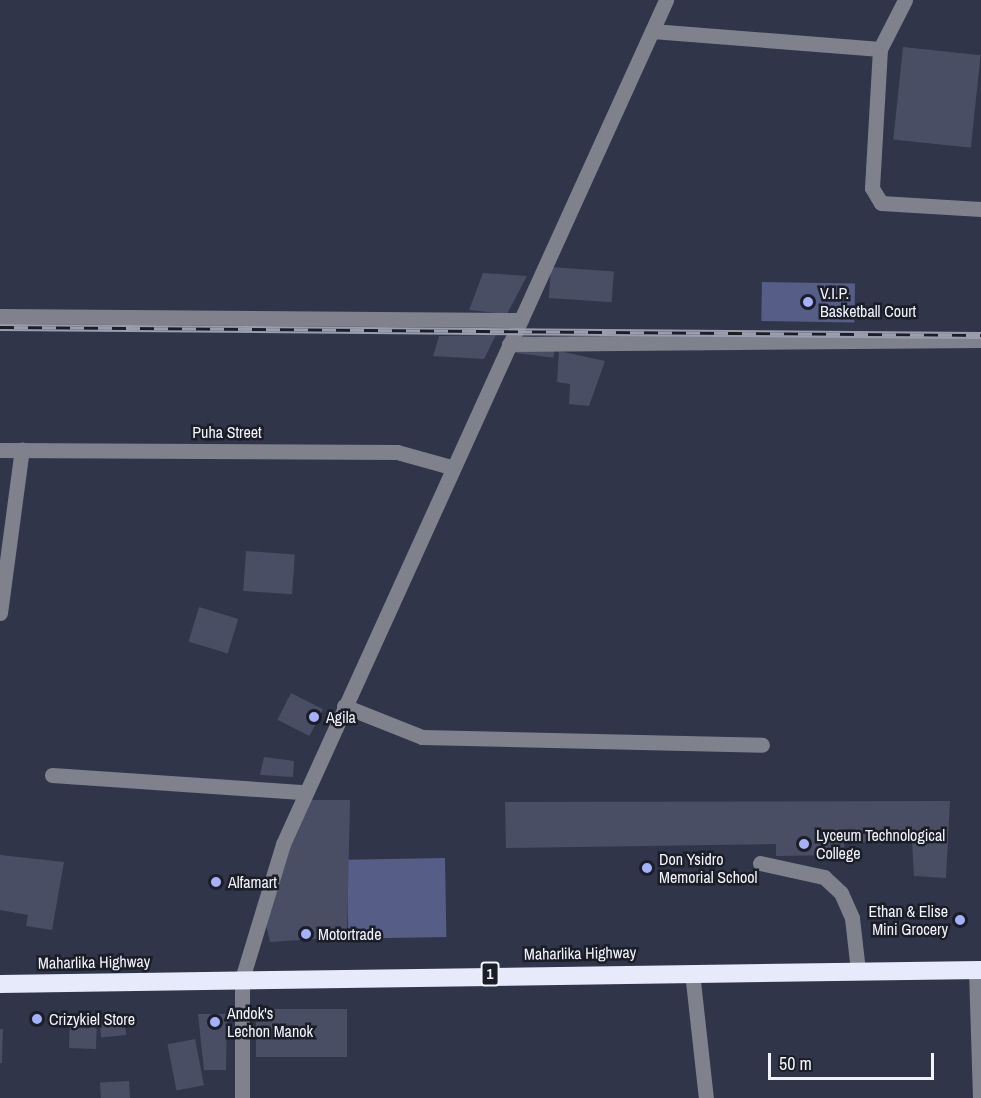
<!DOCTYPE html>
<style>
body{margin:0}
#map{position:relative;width:981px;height:1098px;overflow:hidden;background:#31354a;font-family:"Archivo Narrow",sans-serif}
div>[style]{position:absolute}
.green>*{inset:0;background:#565e88;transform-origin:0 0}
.building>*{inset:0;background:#494e64;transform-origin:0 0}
.minor>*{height:15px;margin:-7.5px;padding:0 7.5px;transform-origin:7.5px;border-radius:7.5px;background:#7f828d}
.highway>*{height:18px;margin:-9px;padding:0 9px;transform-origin:9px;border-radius:9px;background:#e7eafb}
.rail>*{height:7px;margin-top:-3.5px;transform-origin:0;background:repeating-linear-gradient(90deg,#1b1d27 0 14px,#9a9dad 0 28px);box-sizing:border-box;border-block:2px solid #9a9dad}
.dots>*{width:16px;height:16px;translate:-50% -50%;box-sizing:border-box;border:3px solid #1b1d27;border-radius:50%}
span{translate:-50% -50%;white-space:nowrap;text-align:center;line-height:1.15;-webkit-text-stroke:5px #1b1d27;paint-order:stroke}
.shield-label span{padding:2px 4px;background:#1b1d27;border:2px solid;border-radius:4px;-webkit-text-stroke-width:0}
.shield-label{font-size:15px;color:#f1f3fe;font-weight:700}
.poi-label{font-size:16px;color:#f1f3fe}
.left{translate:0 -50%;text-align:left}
.right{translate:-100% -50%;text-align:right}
.street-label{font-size:16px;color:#f1f3fe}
.scale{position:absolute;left:768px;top:1053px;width:166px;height:27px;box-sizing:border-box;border:3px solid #f1f3fe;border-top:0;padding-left:8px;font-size:18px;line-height:21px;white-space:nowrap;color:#f1f3fe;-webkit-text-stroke:4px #1b1d27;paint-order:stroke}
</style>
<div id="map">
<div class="green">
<div style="left:762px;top:282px;width:93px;height:39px;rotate:1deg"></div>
<div style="left:445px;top:858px;width:79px;height:98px;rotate:89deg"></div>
</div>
<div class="building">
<div style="left:903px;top:47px;width:78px;height:93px;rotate:6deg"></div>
<div style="left:551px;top:267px;width:63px;height:31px;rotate:4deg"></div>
<div style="clip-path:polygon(483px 273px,527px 276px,507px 314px,469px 310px)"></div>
<div style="clip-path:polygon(496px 335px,484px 359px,433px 356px,439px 336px)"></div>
<div style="left:516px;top:335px;width:40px;height:18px;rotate:7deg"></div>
<div style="clip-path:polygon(559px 351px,605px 361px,589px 406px,569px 404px,570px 384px,557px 382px)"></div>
<div style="left:246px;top:551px;width:49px;height:40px;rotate:4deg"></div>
<div style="left:199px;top:607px;width:41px;height:36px;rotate:17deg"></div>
<div style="left:291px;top:693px;width:36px;height:30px;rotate:27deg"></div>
<div style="clip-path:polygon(264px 757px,294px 761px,293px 777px,260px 775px)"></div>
<div style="clip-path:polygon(310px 800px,350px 800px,347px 937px,270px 942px,263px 911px,283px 844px)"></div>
<div style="clip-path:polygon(950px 801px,946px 878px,914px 876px,912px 841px,844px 843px,844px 855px,776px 856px,776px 844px,506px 848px,505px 802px)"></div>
<div style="clip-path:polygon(0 855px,64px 862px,52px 930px,26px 926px,28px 915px,0 910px)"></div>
<div style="left:347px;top:1009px;width:48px;height:91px;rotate:90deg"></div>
<div style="clip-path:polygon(198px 1014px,227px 1014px,226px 1070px,204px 1070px)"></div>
<div style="left:124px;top:1015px;width:20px;height:25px;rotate:84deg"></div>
<div style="left:70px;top:1018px;width:27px;height:30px;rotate:2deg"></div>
<div style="clip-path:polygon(0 1029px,3px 1029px,2px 1063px,0 1063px)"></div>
<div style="left:195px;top:1039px;width:47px;height:28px;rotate:79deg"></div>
<div style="left:129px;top:1081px;width:17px;height:29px;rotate:87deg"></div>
</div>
<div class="minor">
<div style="left:652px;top:31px;width:229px;rotate:4.5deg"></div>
<div style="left:880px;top:49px;width:55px;rotate:-63deg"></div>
<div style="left:880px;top:49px;width:139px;rotate:93.3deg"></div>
<div style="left:872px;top:188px;width:17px;rotate:59deg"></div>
<div style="left:881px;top:203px;width:100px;rotate:3.4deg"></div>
<div style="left:0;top:316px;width:521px;rotate:0.44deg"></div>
<div style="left:509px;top:344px;width:472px;rotate:-0.5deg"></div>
<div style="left:0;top:450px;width:397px;rotate:0.3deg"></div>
<div style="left:397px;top:452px;width:56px;rotate:15.5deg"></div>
<div style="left:0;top:613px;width:165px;rotate:-82.4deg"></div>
<div style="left:344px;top:706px;width:84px;rotate:21.7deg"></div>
<div style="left:422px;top:737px;width:340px;rotate:1.3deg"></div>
<div style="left:52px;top:775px;width:253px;rotate:3.9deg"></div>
<div style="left:760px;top:863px;width:66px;rotate:12.3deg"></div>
<div style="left:824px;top:877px;width:23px;rotate:43deg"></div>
<div style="left:841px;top:893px;width:27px;rotate:66deg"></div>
<div style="left:852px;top:918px;width:53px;rotate:83.5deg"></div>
<div style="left:976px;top:970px;width:128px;rotate:88.2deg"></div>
<div style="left:692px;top:972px;width:127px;rotate:83.7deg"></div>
<div style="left:242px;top:1098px;width:119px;rotate:-90deg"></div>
<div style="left:242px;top:979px;width:141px;rotate:-73.1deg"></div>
<div style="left:283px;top:844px;width:927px;rotate:-65.59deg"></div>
</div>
<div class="highway">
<div style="left:0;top:984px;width:981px;rotate:-0.82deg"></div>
</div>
<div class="rail">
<div style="left:0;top:327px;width:981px;rotate:0.47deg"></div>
</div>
<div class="dots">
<div style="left:808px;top:302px;background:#a5b1fc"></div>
<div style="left:314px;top:717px;background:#a5b1fc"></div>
<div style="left:804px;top:844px;background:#a5b1fc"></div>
<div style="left:647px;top:868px;background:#a5b1fc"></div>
<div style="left:216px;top:882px;background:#a5b1fc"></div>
<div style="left:960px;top:920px;background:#a5b1fc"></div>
<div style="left:306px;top:934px;background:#a5b1fc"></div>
<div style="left:37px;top:1019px;background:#a5b1fc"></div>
<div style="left:215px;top:1022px;background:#a5b1fc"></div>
</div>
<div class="shield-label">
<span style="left:490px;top:974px">1</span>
</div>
<div class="poi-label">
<span class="left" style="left:820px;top:302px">V.I.P.<br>Basketball Court</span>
<span class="left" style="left:326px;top:717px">Agila</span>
<span class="left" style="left:816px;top:844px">Lyceum Technological<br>College</span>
<span class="left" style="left:659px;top:868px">Don Ysidro<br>Memorial School</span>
<span class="left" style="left:228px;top:882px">Alfamart</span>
<span class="right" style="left:948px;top:920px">Ethan &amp; Elise<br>Mini Grocery</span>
<span class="left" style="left:318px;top:934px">Motortrade</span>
<span class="left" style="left:227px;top:1022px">Andok's<br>Lechon Manok</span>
<span class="left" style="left:49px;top:1019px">Crizykiel Store</span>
</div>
<div class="street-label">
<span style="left:227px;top:432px">Puha Street</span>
<span style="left:580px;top:953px;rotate:-1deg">Maharlika Highway</span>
<span style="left:94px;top:962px;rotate:-1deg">Maharlika Highway</span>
</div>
<div class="scale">50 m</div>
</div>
